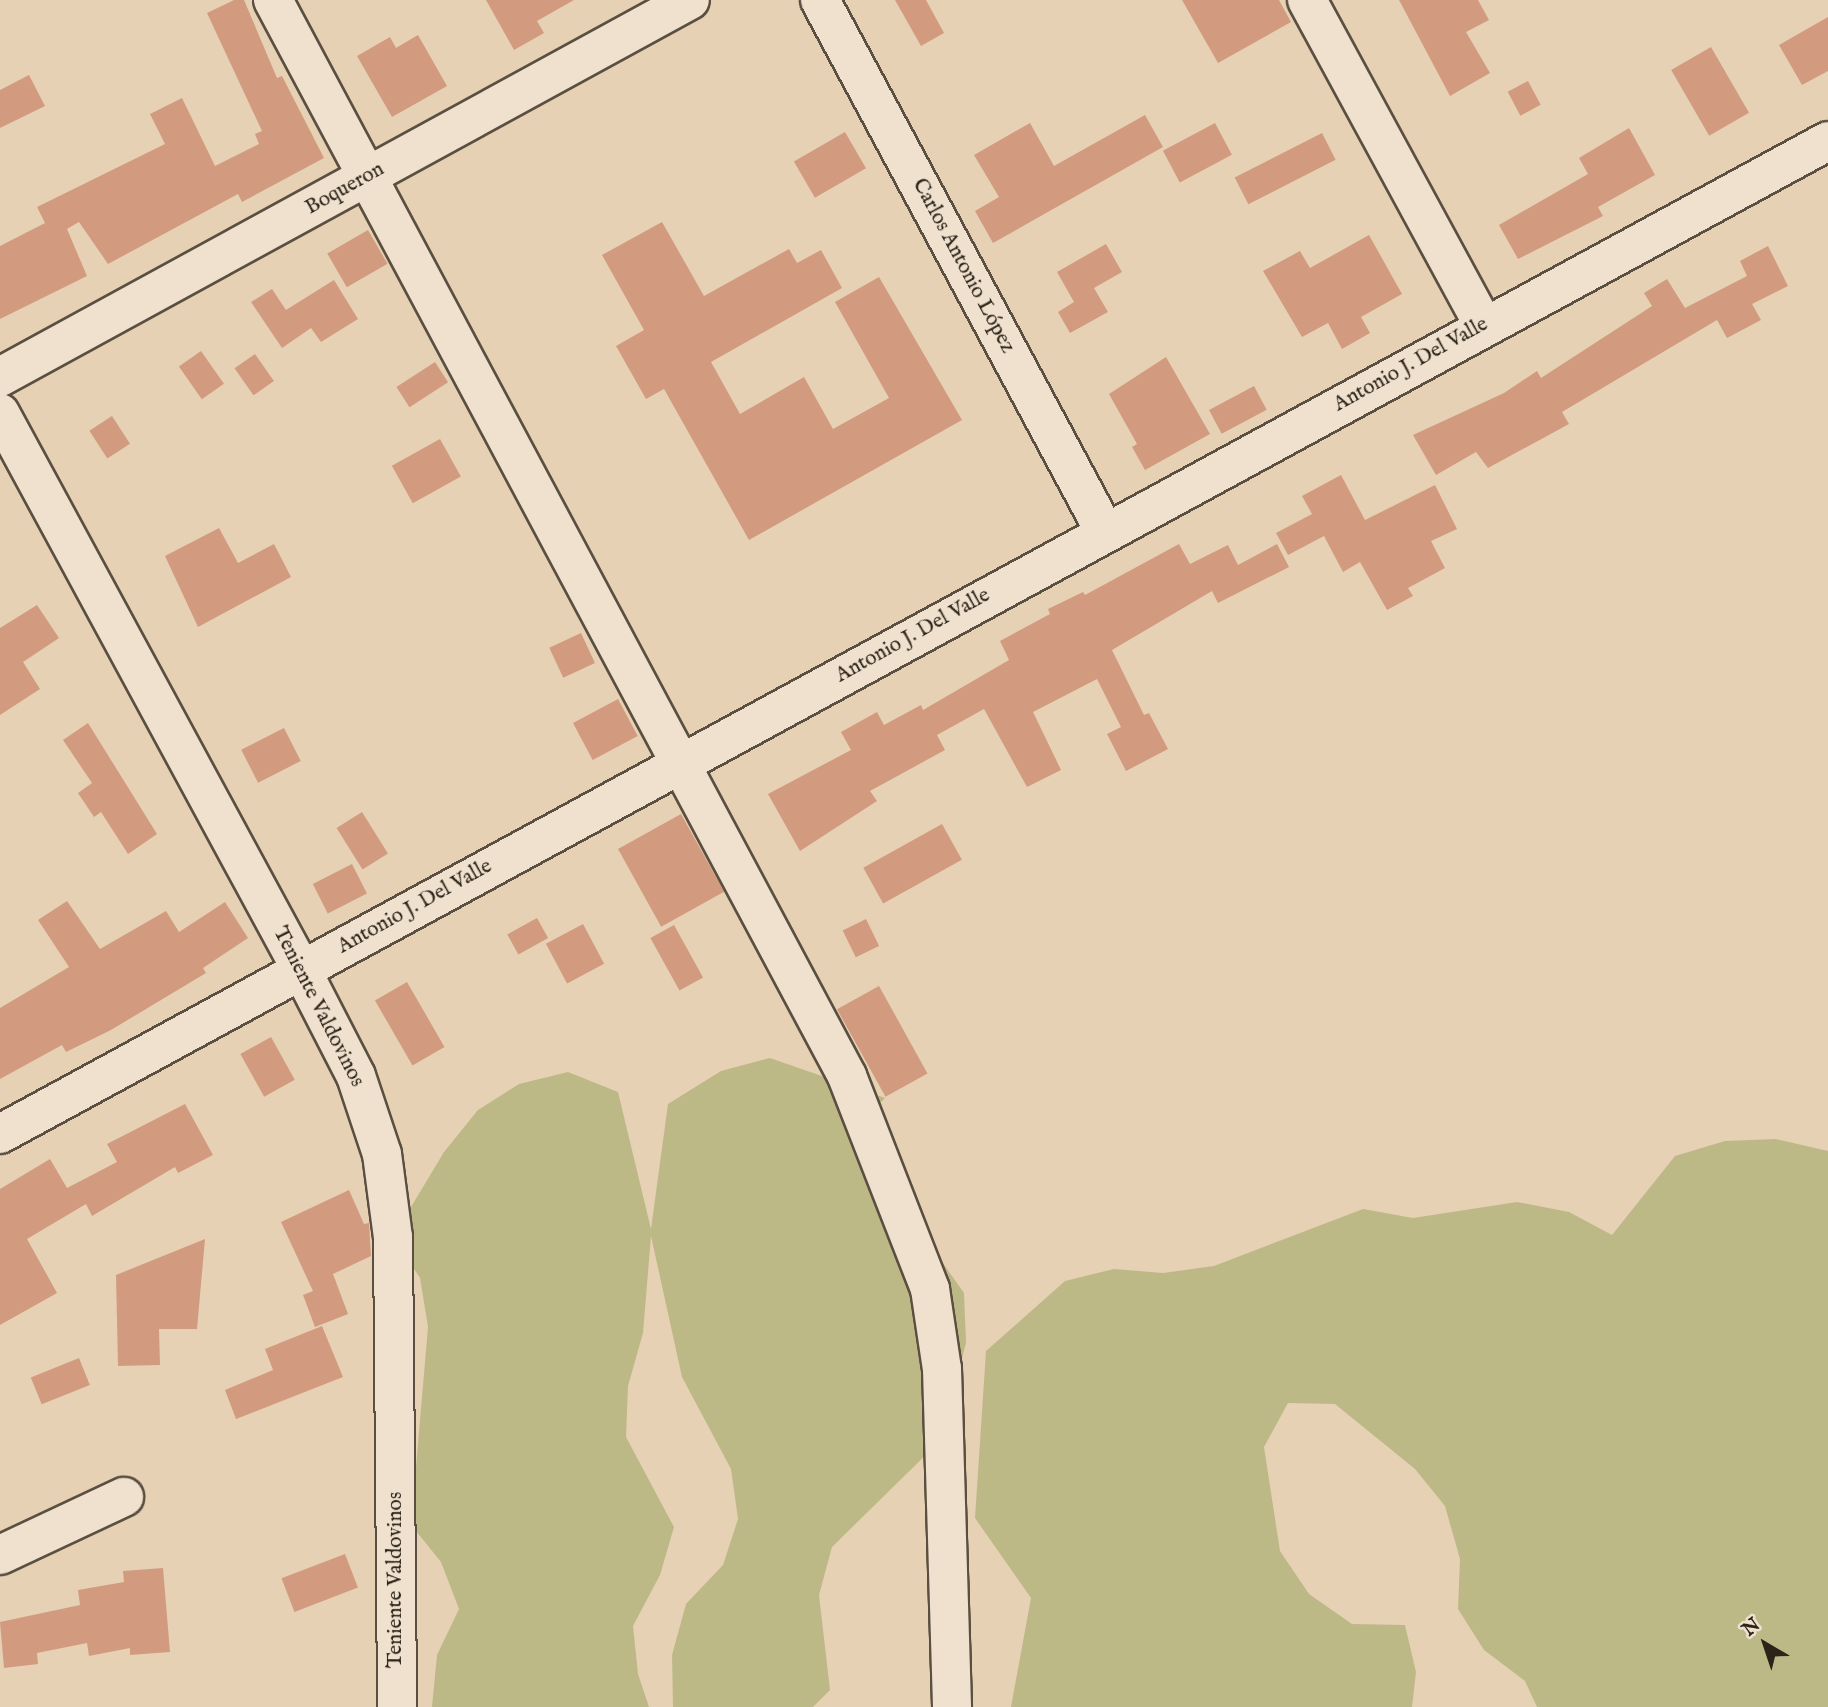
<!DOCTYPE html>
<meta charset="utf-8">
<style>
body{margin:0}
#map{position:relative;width:1828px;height:1707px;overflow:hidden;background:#e6d1b4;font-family:"IM FELL English",serif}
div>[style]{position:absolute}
.green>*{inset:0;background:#bdb987}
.building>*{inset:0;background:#d29b7f;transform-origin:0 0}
.roads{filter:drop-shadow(2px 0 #5a4f40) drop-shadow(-2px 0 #5a4f40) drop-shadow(0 2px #5a4f40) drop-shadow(0 -2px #5a4f40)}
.minor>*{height:38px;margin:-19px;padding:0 19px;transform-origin:19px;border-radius:19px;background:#efe1ce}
span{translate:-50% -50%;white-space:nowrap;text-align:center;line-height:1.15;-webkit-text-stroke:7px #efe1ce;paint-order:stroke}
.street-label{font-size:21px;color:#2c2419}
.north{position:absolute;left:1730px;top:1609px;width:70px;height:70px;-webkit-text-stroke:5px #efe1ce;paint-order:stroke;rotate:321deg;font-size:19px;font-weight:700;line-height:28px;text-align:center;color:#2c2419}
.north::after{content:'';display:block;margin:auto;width:24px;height:32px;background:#2c2419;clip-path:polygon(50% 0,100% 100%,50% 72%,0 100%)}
</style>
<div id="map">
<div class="green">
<div style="clip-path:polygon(770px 1058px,885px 1098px,870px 1113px,903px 1207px,964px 1293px,966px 1343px,941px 1440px,832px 1547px,819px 1595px,830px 1690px,813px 1707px,673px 1707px,672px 1655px,686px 1604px,723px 1565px,738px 1519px,731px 1469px,682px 1377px,651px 1236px,643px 1333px,628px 1386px,626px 1437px,674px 1527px,660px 1575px,633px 1626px,638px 1674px,649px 1707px,432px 1707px,437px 1655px,459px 1609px,441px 1562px,411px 1525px,428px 1327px,420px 1278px,393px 1237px,444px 1152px,478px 1110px,519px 1084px,568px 1072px,618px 1092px,651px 1229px,668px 1104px,721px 1071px)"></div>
<div style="clip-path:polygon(1776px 1139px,1828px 1151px,1828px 1707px,1537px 1707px,1525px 1681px,1484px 1650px,1458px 1609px,1460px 1559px,1445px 1506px,1415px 1469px,1335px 1404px,1288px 1403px,1264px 1447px,1280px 1551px,1309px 1594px,1352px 1624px,1405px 1625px,1416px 1672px,1412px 1707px,1011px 1707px,1031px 1598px,975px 1518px,986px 1351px,1065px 1281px,1114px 1269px,1163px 1273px,1214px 1266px,1363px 1209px,1413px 1218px,1517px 1202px,1569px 1212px,1612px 1235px,1675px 1156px,1725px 1141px)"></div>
</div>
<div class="building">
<div style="clip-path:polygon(234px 0,244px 0,277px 78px,282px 76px,324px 158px,242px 202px,238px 194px,108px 264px,79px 222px,67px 229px,87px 276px,0 319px,0 246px,45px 223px,37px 207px,165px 144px,150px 114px,182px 98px,215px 166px,259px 144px,255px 134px,262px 131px,207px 13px)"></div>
<div style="clip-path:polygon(486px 0,574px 0,537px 21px,544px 33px,514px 50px)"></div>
<div style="clip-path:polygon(895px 0,926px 0,944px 33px,921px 46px)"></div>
<div style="clip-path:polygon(1182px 0,1279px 0,1291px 22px,1218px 63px)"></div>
<div style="clip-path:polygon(1399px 0,1478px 0,1489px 20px,1466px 32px,1490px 73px,1450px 96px)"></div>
<div style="clip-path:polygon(1828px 17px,1828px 71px,1802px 85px,1779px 45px)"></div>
<div style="clip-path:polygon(418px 35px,447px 86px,392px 117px,357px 56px,390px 37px,396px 48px)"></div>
<div style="left:1711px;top:47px;width:76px;height:46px;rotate:60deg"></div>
<div style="clip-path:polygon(29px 75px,45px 106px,0 128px,0 90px)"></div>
<div style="left:1528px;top:81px;width:27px;height:23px;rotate:62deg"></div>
<div style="clip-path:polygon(1145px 115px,1163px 147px,993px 243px,975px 211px,999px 197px,974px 155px,1030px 123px,1054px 166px)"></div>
<div style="left:1215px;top:123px;width:36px;height:59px;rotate:62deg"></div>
<div style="clip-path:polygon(1629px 128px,1655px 175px,1598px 207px,1603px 216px,1518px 259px,1499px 225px,1588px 174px,1579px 158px)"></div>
<div style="left:845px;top:132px;width:42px;height:59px;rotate:60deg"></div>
<div style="left:1322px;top:133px;width:30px;height:98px;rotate:63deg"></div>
<div style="clip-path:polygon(662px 222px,704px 296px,789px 249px,797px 263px,821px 250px,842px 288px,711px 362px,740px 414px,804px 377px,833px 429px,889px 398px,835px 302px,879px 277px,962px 420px,749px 540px,664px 389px,646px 399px,616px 346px,644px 330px,602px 255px)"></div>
<div style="left:368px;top:230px;width:39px;height:47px;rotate:60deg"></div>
<div style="clip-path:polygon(1369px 235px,1402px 294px,1361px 317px,1370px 333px,1342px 349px,1328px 323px,1302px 337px,1263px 271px,1300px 251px,1310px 268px)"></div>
<div style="clip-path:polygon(1106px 244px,1122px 272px,1094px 288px,1108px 312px,1070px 333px,1058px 312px,1074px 302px,1057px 272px)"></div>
<div style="clip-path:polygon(1768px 246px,1788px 286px,1752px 304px,1761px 320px,1727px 338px,1717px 320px,1562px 412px,1569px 424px,1488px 468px,1476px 452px,1436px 475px,1413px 435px,1504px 393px,1537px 371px,1541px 378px,1652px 306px,1644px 293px,1667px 279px,1685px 308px,1747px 276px,1740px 261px)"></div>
<div style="clip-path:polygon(334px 280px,358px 319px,321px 342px,311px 328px,282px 348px,251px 302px,272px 289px,286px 310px)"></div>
<div style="left:201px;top:351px;width:40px;height:27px;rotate:55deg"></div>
<div style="left:255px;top:354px;width:33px;height:25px;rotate:55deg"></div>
<div style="clip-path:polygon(1166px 357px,1210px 434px,1145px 470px,1132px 447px,1137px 444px,1109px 394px)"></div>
<div style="left:435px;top:362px;width:24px;height:46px;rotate:57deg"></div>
<div style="left:1254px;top:386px;width:27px;height:51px;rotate:62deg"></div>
<div style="left:112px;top:416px;width:33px;height:27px;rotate:57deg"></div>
<div style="left:440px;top:439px;width:43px;height:55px;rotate:61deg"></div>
<div style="clip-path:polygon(1341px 475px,1365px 520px,1435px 485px,1457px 529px,1431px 541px,1445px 568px,1408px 588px,1413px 596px,1387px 610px,1360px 562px,1343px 572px,1324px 536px,1288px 555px,1276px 533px,1312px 514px,1302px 496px)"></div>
<div style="clip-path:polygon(219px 528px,238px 563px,274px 544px,291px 577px,198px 627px,165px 556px)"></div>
<div style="clip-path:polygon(1179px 544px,1190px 564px,1228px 545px,1238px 565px,1277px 544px,1289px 567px,1218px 603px,1212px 591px,1112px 650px,1144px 715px,1149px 713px,1168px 749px,1126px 771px,1107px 734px,1121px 727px,1097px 679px,1033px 712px,1061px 770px,1027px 787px,984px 709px,937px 735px,945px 750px,870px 791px,877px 801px,800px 851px,768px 794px,851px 750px,841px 732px,877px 712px,884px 725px,921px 705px,923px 710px,1009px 660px,1000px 641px,1050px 614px,1048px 609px,1083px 592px,1085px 595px)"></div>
<div style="clip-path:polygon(37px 605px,59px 638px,23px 662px,40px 689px,0 715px,0 628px)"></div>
<div style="left:581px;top:633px;width:33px;height:35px;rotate:65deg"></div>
<div style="left:618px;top:699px;width:42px;height:51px;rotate:62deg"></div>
<div style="clip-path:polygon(88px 723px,157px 834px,128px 854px,101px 812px,94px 817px,78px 793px,92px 783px,63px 740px)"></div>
<div style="left:284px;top:728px;width:37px;height:48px;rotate:63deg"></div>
<div style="left:362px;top:812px;width:49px;height:30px;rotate:58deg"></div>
<div style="left:681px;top:814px;width:89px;height:72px;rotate:61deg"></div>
<div style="left:942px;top:824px;width:41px;height:90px;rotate:61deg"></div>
<div style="left:352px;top:864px;width:33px;height:44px;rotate:63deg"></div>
<div style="clip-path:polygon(67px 901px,100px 949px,166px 911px,179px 932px,225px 902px,248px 938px,203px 968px,206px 973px,111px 1030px,66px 1052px,62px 1045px,0 1079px,0 1008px,69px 967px,38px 920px)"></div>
<div style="left:537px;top:918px;width:23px;height:34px;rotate:61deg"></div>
<div style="left:866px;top:919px;width:30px;height:26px;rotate:64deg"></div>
<div style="left:583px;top:924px;width:45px;height:42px;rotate:62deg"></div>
<div style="left:674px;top:925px;width:60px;height:27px;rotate:61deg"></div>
<div style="left:407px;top:982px;width:75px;height:37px;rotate:60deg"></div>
<div style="left:879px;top:986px;width:100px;height:48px;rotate:61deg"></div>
<div style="left:271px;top:1037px;width:49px;height:35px;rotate:61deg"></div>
<div style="clip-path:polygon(185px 1104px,213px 1155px,178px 1173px,175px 1167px,92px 1216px,86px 1204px,27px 1239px,57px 1293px,0 1325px,0 1189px,50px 1159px,67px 1188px,117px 1162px,107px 1144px)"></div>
<div style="clip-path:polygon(349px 1190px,364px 1224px,369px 1223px,371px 1256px,333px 1274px,348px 1314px,315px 1327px,303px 1295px,313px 1291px,281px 1222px)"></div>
<div style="clip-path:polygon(205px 1239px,197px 1329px,159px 1329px,160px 1365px,118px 1366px,116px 1275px)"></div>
<div style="clip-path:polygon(322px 1326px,343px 1377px,236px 1419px,225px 1390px,273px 1370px,265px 1349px)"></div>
<div style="left:79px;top:1358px;width:29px;height:52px;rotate:68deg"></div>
<div style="left:345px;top:1554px;width:36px;height:68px;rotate:69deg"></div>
<div style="clip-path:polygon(163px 1568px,170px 1652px,130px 1655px,130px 1648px,89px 1656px,87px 1643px,37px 1653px,38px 1664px,4px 1668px,0 1622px,80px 1605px,78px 1590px,124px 1582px,123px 1571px)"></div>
</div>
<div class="roads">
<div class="minor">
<div style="left:273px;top:0;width:1220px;rotate:61.92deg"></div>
<div style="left:847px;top:1076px;width:229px;rotate:68.7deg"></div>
<div style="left:930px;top:1289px;width:81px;rotate:81.5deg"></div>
<div style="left:942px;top:1369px;width:338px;rotate:88.3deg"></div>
<div style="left:820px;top:0;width:604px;rotate:61.82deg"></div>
<div style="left:1307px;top:0;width:371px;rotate:61.5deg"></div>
<div style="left:0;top:377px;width:786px;rotate:-28.65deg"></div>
<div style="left:0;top:413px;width:632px;rotate:61.57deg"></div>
<div style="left:301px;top:969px;width:120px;rotate:62.8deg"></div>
<div style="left:356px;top:1076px;width:82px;rotate:71.6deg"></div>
<div style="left:382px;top:1154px;width:84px;rotate:82.5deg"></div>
<div style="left:393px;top:1237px;width:470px;rotate:89.5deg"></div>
<div style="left:0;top:1134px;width:2080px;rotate:-28.51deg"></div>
<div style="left:0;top:1555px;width:137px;rotate:-25.1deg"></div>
</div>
</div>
<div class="street-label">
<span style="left:345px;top:189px;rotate:-29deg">Boqueron</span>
<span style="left:963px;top:266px;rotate:62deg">Carlos Antonio López</span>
<span style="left:1411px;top:365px;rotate:-29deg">Antonio J. Del Valle</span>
<span style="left:913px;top:636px;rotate:-29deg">Antonio J. Del Valle</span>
<span style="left:415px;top:907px;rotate:-29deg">Antonio J. Del Valle</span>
<span style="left:318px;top:1007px;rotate:63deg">Teniente Valdovinos</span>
<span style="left:396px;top:1580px;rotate:-90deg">Teniente Valdovinos</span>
</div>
<div class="north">N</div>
</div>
